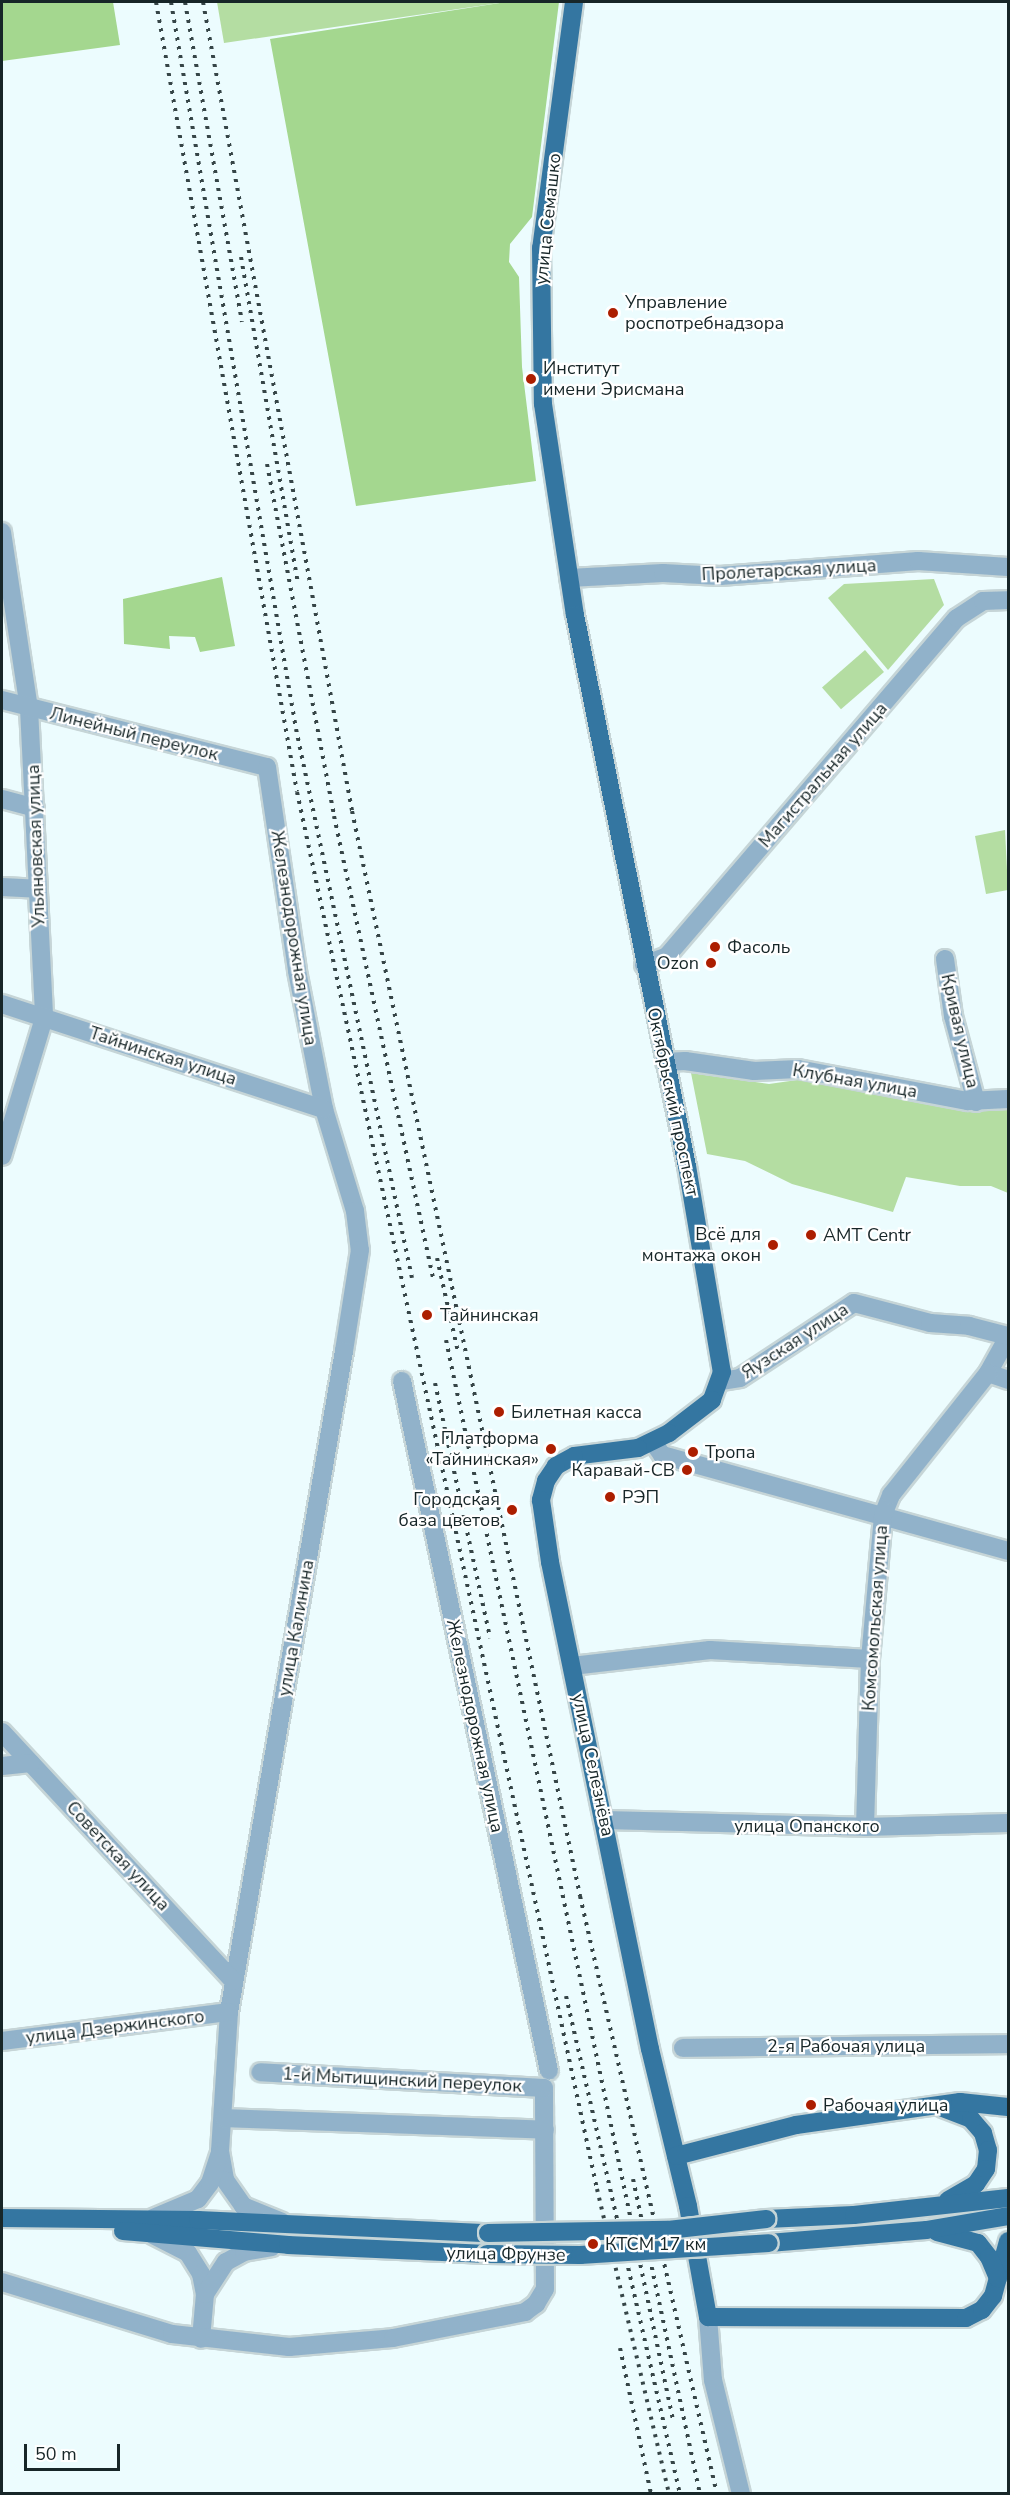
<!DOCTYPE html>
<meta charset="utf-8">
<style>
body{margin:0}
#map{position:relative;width:1010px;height:2495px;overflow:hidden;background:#ecfcfe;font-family:"Nunito Sans",sans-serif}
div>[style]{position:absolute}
.green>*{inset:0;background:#b4dda2;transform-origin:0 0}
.forest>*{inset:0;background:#a4d78f}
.roads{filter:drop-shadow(2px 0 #c6d5d7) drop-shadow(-2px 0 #c6d5d7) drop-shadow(0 2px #c6d5d7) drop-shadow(0 -2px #c6d5d7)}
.minor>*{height:18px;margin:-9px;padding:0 9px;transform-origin:9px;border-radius:9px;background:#91b2ca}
.major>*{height:18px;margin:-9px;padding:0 9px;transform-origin:9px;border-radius:9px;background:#3476a1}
.rail>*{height:4px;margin-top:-2px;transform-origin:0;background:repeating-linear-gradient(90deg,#364547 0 3px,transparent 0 9px)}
.bridges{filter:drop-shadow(2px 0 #c6d5d7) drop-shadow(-2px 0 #c6d5d7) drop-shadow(0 2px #c6d5d7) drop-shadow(0 -2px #c6d5d7)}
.major-bridge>*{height:18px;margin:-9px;padding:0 9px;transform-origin:9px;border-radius:9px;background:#3476a1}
.dots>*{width:16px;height:16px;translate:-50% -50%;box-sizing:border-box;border:3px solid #fff;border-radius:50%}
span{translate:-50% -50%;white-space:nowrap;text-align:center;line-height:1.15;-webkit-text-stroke:4.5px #fff;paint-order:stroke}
.street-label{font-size:18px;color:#172628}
.poi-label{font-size:18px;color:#172628}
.left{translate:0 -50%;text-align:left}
.right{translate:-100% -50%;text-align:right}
.frame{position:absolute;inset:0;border:3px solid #172628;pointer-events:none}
.scale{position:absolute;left:24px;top:2444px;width:96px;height:27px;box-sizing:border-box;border:3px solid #172628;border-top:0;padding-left:8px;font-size:18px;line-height:21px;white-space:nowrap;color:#172628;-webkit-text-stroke:4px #fff;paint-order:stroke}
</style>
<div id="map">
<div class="green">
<div style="clip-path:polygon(217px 2px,506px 2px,224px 43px)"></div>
<div style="clip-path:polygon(934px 579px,944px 605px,888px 670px,828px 598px,844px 584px)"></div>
<div style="left:865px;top:650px;width:29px;height:57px;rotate:49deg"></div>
<div style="clip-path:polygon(1005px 830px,1008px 890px,986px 894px,975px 836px)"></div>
<div style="clip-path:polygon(691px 1073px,769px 1084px,804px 1079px,971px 1109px,1008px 1108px,1008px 1193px,991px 1186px,960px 1186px,906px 1177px,893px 1212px,792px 1184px,745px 1161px,707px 1154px)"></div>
</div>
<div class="forest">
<div style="clip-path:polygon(2px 2px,113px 2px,120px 45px,2px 61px)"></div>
<div style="clip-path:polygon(506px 2px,559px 2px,532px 217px,510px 244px,509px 262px,519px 277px,522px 367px,536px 481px,356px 506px,270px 39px)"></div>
<div style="clip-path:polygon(222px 577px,235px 646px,200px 652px,195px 637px,169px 636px,170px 649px,124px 644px,123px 599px)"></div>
</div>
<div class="roads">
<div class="minor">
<div style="left:2px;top:532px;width:178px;rotate:81.3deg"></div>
<div style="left:29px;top:708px;width:310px;rotate:87.2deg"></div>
<div style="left:44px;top:1018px;width:144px;rotate:106.9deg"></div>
<div style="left:569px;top:578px;width:94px;rotate:-3deg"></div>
<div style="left:663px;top:573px;width:57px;rotate:3deg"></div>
<div style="left:720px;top:576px;width:199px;rotate:-4.3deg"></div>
<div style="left:918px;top:561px;width:90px;rotate:3.8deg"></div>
<div style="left:2px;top:700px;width:273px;rotate:14.2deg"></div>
<div style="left:267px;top:767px;width:206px;rotate:81.6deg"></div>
<div style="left:297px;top:971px;width:141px;rotate:78.9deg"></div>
<div style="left:324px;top:1109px;width:107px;rotate:73.1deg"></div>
<div style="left:355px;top:1211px;width:39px;rotate:83deg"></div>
<div style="left:360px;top:1250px;width:102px;rotate:99deg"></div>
<div style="left:344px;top:1351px;width:671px;rotate:99.87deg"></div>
<div style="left:229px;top:2012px;width:139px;rotate:93.7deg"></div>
<div style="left:220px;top:2151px;width:29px;rotate:80deg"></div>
<div style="left:225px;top:2180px;width:32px;rotate:55deg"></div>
<div style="left:243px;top:2206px;width:42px;rotate:22.3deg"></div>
<div style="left:2px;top:799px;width:34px;rotate:15deg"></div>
<div style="left:2px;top:887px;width:35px;rotate:3deg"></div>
<div style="left:945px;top:959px;width:58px;rotate:82deg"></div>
<div style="left:953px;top:1016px;width:89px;rotate:75deg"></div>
<div style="left:644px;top:965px;width:25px;rotate:-21deg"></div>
<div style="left:667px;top:956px;width:445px;rotate:-49.4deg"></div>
<div style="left:957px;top:618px;width:31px;rotate:-33deg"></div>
<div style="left:983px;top:601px;width:25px;rotate:-2deg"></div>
<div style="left:2px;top:1004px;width:339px;rotate:18.1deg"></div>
<div style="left:665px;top:1062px;width:20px;rotate:-3deg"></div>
<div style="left:685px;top:1061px;width:70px;rotate:8.2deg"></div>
<div style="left:754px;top:1071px;width:44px;rotate:-2.6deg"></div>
<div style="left:798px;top:1069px;width:173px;rotate:10.7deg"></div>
<div style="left:968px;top:1101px;width:40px;rotate:-2.9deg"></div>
<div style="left:1008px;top:1337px;width:41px;rotate:119.1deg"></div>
<div style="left:988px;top:1373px;width:21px;rotate:19deg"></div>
<div style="left:402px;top:1381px;width:705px;rotate:77.97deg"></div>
<div style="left:721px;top:1381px;width:19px;rotate:-9deg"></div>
<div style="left:740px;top:1378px;width:136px;rotate:-33.3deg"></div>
<div style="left:854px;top:1303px;width:79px;rotate:14.7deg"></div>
<div style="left:930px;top:1323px;width:39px;rotate:4deg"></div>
<div style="left:969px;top:1326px;width:40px;rotate:14.4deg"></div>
<div style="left:653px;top:1442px;width:16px;rotate:55deg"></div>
<div style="left:662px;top:1455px;width:359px;rotate:15.5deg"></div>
<div style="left:572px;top:1666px;width:139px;rotate:-6.6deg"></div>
<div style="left:710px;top:1650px;width:160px;rotate:3.2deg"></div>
<div style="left:2px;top:1732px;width:340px;rotate:47.1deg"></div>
<div style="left:2px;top:1766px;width:29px;rotate:-6deg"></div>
<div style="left:605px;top:1820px;width:260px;rotate:1.5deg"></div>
<div style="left:865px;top:1827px;width:143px;rotate:-1.6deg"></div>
<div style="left:865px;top:1827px;width:168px;rotate:-88.3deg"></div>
<div style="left:870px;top:1659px;width:145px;rotate:-84.8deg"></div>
<div style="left:883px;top:1515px;width:22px;rotate:-68deg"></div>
<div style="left:891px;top:1495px;width:156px;rotate:-51.5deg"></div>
<div style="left:2px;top:2041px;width:229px;rotate:-7.3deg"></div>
<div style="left:683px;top:2048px;width:325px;rotate:-0.7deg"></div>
<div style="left:224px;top:2118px;width:321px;rotate:2.1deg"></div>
<div style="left:153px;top:2218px;width:49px;rotate:-22.9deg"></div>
<div style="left:198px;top:2199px;width:20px;rotate:-53deg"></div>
<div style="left:210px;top:2183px;width:29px;rotate:-72deg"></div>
<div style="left:153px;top:2235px;width:39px;rotate:27deg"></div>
<div style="left:188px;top:2253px;width:25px;rotate:58deg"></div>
<div style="left:201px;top:2274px;width:20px;rotate:79deg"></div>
<div style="left:205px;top:2294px;width:45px;rotate:95.1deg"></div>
<div style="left:2px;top:2282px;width:178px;rotate:17deg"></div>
<div style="left:172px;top:2334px;width:118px;rotate:6.3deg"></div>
<div style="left:289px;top:2347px;width:104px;rotate:-4.9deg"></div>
<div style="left:393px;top:2338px;width:135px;rotate:-11.1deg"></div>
<div style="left:525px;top:2312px;width:14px;rotate:-36deg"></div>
<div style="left:536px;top:2304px;width:17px;rotate:-59deg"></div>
<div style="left:545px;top:2289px;width:201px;rotate:-90.3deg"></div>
<div style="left:544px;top:2088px;width:284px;rotate:-176.8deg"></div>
<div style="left:205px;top:2294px;width:38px;rotate:-57deg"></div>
<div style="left:226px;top:2262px;width:21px;rotate:-29deg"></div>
<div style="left:244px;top:2252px;width:28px;rotate:-10deg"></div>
<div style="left:708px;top:2317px;width:63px;rotate:85.5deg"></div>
<div style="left:713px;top:2380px;width:117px;rotate:76.2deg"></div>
</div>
<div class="major">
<div style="left:574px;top:2px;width:248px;rotate:97.6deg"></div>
<div style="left:541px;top:248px;width:156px;rotate:89.3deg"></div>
<div style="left:543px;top:404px;width:213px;rotate:81.4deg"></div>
<div style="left:575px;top:615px;width:562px;rotate:78.51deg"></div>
<div style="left:687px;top:1166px;width:209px;rotate:80.4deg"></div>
<div style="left:722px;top:1372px;width:30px;rotate:110deg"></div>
<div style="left:712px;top:1400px;width:54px;rotate:142.5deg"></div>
<div style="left:669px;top:1433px;width:34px;rotate:154deg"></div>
<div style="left:638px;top:1448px;width:64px;rotate:172.9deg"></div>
<div style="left:574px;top:1456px;width:21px;rotate:151deg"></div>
<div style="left:556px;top:1466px;width:18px;rotate:124deg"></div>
<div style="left:546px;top:1481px;width:20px;rotate:105deg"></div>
<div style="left:541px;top:1500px;width:63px;rotate:81.7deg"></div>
<div style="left:550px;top:1562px;width:497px;rotate:78.4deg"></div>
<div style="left:650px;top:2049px;width:162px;rotate:76.4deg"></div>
<div style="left:688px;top:2206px;width:113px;rotate:79.8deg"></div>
<div style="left:708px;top:2317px;width:258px;rotate:0.2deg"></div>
<div style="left:966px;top:2318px;width:18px;rotate:-27deg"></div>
<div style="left:982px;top:2310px;width:18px;rotate:-52deg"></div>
<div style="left:993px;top:2296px;width:57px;rotate:-74.7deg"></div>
<div style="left:943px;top:2108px;width:30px;rotate:21deg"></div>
<div style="left:971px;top:2119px;width:18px;rotate:49deg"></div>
<div style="left:983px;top:2133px;width:18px;rotate:74deg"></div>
<div style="left:988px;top:2150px;width:19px;rotate:96deg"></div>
<div style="left:986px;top:2169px;width:18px;rotate:124deg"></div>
<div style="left:976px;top:2184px;width:32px;rotate:150deg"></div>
<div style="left:676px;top:2156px;width:124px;rotate:-14.5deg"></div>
<div style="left:796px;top:2125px;width:166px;rotate:-8deg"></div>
<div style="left:960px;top:2102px;width:48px;rotate:5.9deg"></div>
<div style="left:2px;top:2218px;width:196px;rotate:0.6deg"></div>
<div style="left:198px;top:2220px;width:290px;rotate:2.6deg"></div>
<div style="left:766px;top:2219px;width:88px;rotate:-2.6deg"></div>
<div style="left:854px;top:2215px;width:155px;rotate:-6.3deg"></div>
<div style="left:123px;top:2231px;width:166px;rotate:4.8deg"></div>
<div style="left:288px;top:2245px;width:199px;rotate:2.6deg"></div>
<div style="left:937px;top:2232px;width:42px;rotate:15deg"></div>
<div style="left:978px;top:2243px;width:18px;rotate:52deg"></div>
<div style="left:989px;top:2257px;width:23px;rotate:67deg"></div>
<div style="left:769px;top:2243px;width:158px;rotate:-4.7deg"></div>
<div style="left:926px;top:2230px;width:83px;rotate:-9.7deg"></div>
</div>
</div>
<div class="rail">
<div style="left:156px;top:2px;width:802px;rotate:79.88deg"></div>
<div style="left:297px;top:792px;width:1429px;rotate:77.88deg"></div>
<div style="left:597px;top:2189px;width:313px;rotate:76.7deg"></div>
<div style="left:171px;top:2px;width:738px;rotate:80.24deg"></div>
<div style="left:296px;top:729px;width:561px;rotate:78.07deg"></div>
<div style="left:185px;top:2px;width:325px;rotate:79.9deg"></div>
<div style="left:203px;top:2px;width:823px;rotate:79.56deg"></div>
<div style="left:352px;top:811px;width:1109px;rotate:78.13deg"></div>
<div style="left:580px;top:1896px;width:613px;rotate:77.1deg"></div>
<div style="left:241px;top:257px;width:330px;rotate:80.1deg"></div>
<div style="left:267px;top:464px;width:358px;rotate:79.2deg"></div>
<div style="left:334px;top:816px;width:472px;rotate:77.9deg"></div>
<div style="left:437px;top:1258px;width:96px;rotate:77.4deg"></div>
<div style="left:446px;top:1340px;width:1104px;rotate:78.13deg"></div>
<div style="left:435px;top:1383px;width:261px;rotate:77.8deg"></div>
<div style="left:566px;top:1996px;width:511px;rotate:77.11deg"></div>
<div style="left:633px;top:2179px;width:322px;rotate:78deg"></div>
<div style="left:620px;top:2348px;width:149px;rotate:78deg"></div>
</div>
<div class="bridges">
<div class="major-bridge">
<div style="left:488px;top:2233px;width:180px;rotate:-1deg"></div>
<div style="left:668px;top:2230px;width:99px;rotate:-6.4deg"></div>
<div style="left:487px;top:2254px;width:93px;rotate:0.6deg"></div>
<div style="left:580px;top:2255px;width:189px;rotate:-3.6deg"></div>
</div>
</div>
<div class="dots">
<div style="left:613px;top:313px;background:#ac1e00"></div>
<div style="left:531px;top:379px;background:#ac1e00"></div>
<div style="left:715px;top:947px;background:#ac1e00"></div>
<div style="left:711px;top:963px;background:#ac1e00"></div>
<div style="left:811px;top:1235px;background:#ac1e00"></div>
<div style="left:773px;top:1245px;background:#ac1e00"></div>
<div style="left:427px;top:1315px;background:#ac1e00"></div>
<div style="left:499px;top:1412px;background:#ac1e00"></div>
<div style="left:551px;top:1449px;background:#ac1e00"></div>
<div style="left:693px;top:1452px;background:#ac1e00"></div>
<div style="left:687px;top:1470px;background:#ac1e00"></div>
<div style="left:610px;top:1497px;background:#ac1e00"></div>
<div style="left:512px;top:1510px;background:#ac1e00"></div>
<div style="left:811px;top:2105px;background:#ac1e00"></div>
<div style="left:593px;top:2244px;background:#ac1e00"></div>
</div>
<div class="street-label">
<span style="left:548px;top:219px;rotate:-84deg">улица Семашко</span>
<span style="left:789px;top:570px;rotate:-3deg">Пролетарская улица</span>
<span style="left:134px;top:734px;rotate:14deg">Линейный переулок</span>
<span style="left:823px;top:775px;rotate:-49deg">Магистральная улица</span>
<span style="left:36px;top:846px;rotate:-92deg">Ульяновская улица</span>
<span style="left:294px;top:938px;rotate:81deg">Железнодорожная улица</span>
<span style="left:960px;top:1031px;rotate:77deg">Кривая улица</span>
<span style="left:163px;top:1056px;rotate:18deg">Тайнинская улица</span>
<span style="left:855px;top:1081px;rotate:10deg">Клубная улица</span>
<span style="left:673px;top:1102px;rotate:78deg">Октябрьский проспект</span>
<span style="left:795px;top:1341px;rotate:-33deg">Яузская улица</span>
<span style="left:875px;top:1618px;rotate:-86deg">Комсомольская улица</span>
<span style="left:296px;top:1628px;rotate:-80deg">улица Калинина</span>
<span style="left:475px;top:1726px;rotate:78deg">Железнодорожная улица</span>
<span style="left:593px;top:1765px;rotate:78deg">улица Селезнёва</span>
<span style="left:807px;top:1826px">улица Опанского</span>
<span style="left:118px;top:1856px;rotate:47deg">Советская улица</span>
<span style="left:115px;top:2027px;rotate:-7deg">улица Дзержинского</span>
<span style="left:846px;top:2046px">2-я Рабочая улица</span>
<span style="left:402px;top:2080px;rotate:3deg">1-й Мытищинский переулок</span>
<span style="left:506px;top:2254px;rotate:1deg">улица Фрунзе</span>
</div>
<div class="poi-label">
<span class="left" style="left:625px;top:313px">Управление<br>роспотребнадзора</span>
<span class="left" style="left:543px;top:379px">Институт<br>имени Эрисмана</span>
<span class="left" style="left:727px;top:947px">Фасоль</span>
<span class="right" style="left:699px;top:963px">Ozon</span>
<span class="right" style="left:761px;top:1245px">Всё для<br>монтажа окон</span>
<span class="left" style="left:823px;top:1235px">AMT Centr</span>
<span class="left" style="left:440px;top:1315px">Тайнинская</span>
<span class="left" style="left:511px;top:1412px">Билетная касса</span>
<span class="right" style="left:539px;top:1449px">Платформа<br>«Тайнинская»</span>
<span class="left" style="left:705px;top:1452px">Тропа</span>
<span class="right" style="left:675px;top:1470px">Каравай-СВ</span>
<span class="left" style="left:622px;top:1497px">РЭП</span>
<span class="right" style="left:500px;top:1510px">Городская<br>база цветов</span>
<span class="left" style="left:823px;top:2105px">Рабочая улица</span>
<span class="left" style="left:605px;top:2244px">КТСМ 17 км</span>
</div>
<div class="frame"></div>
<div class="scale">50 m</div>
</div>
